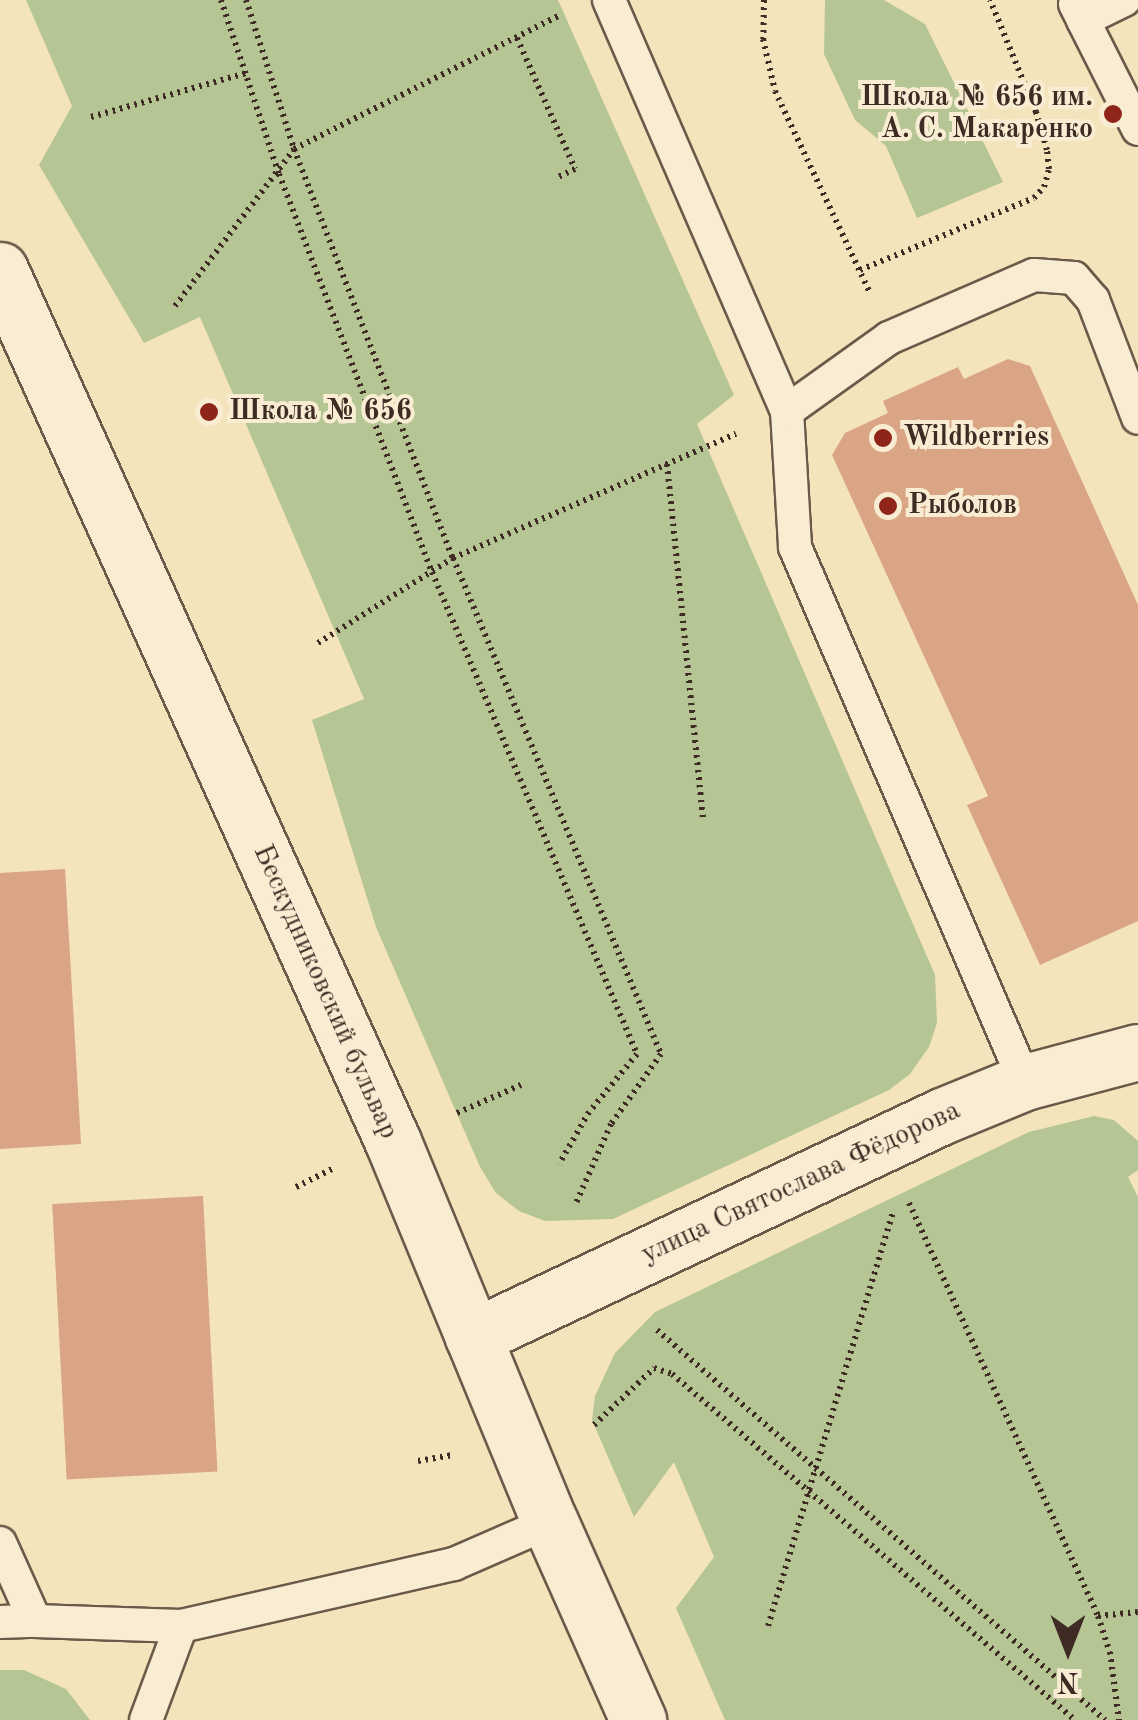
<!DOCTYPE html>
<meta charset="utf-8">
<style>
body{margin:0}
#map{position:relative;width:1138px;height:1720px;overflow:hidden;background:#f4e4bb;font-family:"Old Standard TT",serif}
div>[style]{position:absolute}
.green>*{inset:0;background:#b6c594}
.building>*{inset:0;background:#daa584;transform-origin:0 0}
.path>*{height:6px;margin-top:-3px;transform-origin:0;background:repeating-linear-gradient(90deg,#3d2b24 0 2.5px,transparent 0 7.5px)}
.roads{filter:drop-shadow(2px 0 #6b594a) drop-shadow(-2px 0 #6b594a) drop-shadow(0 2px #6b594a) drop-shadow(0 -2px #6b594a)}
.lane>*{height:32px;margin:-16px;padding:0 16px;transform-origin:16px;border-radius:16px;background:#f8edd3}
.street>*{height:55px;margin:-27.5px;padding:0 27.5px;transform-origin:27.5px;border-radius:27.5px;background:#f8edd3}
.secondary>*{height:55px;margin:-27.5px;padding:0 27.5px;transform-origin:27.5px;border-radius:27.5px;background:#f8edd3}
.dots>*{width:28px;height:28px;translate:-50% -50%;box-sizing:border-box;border:5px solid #f8edd3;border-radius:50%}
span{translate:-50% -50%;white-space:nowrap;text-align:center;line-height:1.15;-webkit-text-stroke:8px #f8edd3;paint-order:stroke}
.poi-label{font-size:28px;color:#3d2b24;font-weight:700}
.right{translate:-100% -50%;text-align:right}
.left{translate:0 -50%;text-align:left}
.street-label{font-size:28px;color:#3d2b24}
.north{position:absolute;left:1018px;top:1600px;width:100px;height:100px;-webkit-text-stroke:8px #f8edd3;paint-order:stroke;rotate:180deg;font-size:28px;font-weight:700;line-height:40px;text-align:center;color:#3d2b24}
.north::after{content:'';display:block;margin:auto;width:35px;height:45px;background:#3d2b24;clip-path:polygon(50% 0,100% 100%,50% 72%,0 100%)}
</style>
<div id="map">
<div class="green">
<div style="clip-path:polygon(26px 0,558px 0,734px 395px,697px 424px,935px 975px,937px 1023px,929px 1047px,910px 1074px,889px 1090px,613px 1219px,545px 1221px,519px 1211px,496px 1193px,480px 1167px,376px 927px,312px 720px,364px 699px,200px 317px,144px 343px,39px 165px,72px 106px)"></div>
<div style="clip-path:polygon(825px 0,884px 0,925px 24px,1003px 182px,917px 218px,886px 146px,855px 120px,824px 54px)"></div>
<div style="clip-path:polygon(1094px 1116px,1114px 1120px,1138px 1141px,1138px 1170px,1128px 1177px,1138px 1197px,1138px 1720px,725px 1720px,676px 1608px,714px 1557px,674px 1462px,634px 1517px,592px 1420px,595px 1396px,615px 1353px,655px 1312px,1029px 1132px)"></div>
<div style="clip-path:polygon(0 1670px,24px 1670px,66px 1689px,90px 1720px,0 1720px)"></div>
</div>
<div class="building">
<div style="clip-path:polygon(1008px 359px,1030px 366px,1138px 605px,1138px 921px,1040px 965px,967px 805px,988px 796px,832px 455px,845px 433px,888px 413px,883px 401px,958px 367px,964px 379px)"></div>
<div style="clip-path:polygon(65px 869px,81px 1144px,0 1149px,0 873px)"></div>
<div style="left:203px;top:1196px;width:276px;height:151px;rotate:87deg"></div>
</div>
<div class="path">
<div style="left:221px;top:0;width:183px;rotate:71.6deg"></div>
<div style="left:279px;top:174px;width:426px;rotate:69deg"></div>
<div style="left:432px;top:572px;width:524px;rotate:66.96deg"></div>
<div style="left:637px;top:1054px;width:75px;rotate:129.6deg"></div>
<div style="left:589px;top:1112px;width:60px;rotate:120deg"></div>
<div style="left:246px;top:0;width:157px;rotate:72.1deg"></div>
<div style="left:294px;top:149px;width:439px;rotate:68.8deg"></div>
<div style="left:453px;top:558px;width:538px;rotate:67.25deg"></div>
<div style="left:661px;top:1054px;width:86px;rotate:125.5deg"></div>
<div style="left:611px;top:1124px;width:86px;rotate:113.9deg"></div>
<div style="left:764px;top:0;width:39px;rotate:91deg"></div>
<div style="left:763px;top:39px;width:53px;rotate:77deg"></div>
<div style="left:775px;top:91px;width:221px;rotate:64.8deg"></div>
<div style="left:517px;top:38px;width:143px;rotate:66.1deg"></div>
<div style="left:575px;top:169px;width:21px;rotate:155deg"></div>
<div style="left:91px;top:117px;width:161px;rotate:-15.8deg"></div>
<div style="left:860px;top:270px;width:188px;rotate:-22.5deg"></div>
<div style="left:1034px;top:198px;width:15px;rotate:-48deg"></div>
<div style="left:1044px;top:187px;width:19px;rotate:-74deg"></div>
<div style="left:1049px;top:169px;width:19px;rotate:-96deg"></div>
<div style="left:1047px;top:150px;width:40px;rotate:-106deg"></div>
<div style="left:1036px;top:112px;width:121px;rotate:-112.3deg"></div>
<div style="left:175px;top:306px;width:197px;rotate:-52.8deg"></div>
<div style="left:294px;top:149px;width:297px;rotate:-26.7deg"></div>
<div style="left:667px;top:464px;width:359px;rotate:84.2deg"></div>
<div style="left:318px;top:643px;width:160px;rotate:-32.2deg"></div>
<div style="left:453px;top:558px;width:309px;rotate:-23.7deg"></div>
<div style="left:457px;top:1113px;width:72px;rotate:-23.7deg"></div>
<div style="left:296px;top:1187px;width:42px;rotate:-26.6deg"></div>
<div style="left:909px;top:1203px;width:454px;rotate:65.4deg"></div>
<div style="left:1098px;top:1616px;width:38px;rotate:72deg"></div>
<div style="left:1110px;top:1652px;width:69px;rotate:82.5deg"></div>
<div style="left:657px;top:1330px;width:594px;rotate:41.04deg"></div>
<div style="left:594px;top:1425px;width:83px;rotate:-43.5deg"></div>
<div style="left:654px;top:1368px;width:19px;rotate:18deg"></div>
<div style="left:672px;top:1374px;width:531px;rotate:40.65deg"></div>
<div style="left:418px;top:1461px;width:35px;rotate:-10deg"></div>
<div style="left:1098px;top:1616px;width:40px;rotate:-5.7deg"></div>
<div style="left:768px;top:1626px;width:433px;rotate:-73.2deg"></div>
</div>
<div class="roads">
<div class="lane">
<div style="left:609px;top:0;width:448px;rotate:66.6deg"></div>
<div style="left:787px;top:411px;width:136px;rotate:86.6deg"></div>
<div style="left:795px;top:547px;width:582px;rotate:66.74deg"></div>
<div style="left:1075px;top:4px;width:18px;rotate:63deg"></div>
<div style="left:1083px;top:20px;width:46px;rotate:-26deg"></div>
<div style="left:1083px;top:20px;width:122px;rotate:63.2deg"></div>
<div style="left:787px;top:411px;width:125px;rotate:-35.6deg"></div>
<div style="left:889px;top:338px;width:158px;rotate:-23.5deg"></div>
<div style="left:1034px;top:275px;width:40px;rotate:4.3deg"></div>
<div style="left:1074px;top:278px;width:29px;rotate:49deg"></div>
<div style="left:1093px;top:300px;width:126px;rotate:69.1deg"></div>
<div style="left:0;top:1543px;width:85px;rotate:65.8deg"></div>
<div style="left:35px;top:1621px;width:146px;rotate:2deg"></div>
<div style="left:0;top:1622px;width:35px;rotate:-2deg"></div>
<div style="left:146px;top:1720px;width:100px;rotate:-69.6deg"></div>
<div style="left:181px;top:1626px;width:280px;rotate:-12.8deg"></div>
<div style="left:454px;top:1564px;width:105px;rotate:-23.6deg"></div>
</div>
<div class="street">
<div style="left:473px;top:1337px;width:518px;rotate:-25.23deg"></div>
<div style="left:942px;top:1116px;width:90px;rotate:-22.3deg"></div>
<div style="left:1025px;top:1082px;width:117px;rotate:-14.9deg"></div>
</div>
<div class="secondary">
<div style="left:0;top:270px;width:956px;rotate:65.74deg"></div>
<div style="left:393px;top:1142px;width:411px;rotate:67.6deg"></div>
<div style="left:550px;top:1522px;width:217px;rotate:66deg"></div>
</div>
</div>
<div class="dots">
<div style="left:1113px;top:114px;background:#8f2418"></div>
<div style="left:209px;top:412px;background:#8f2418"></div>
<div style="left:883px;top:438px;background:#8f2418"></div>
<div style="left:888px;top:506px;background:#8f2418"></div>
</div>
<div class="poi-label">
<span class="right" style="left:1093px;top:114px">Школа № 656 им.<br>А. С. Макаренко</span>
<span class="left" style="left:229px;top:412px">Школа № 656</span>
<span class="left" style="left:903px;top:438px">Wildberries</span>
<span class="left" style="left:908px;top:506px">Рыболов</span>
</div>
<div class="street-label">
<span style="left:325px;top:992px;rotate:66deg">Бескудниковский бульвар</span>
<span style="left:801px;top:1183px;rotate:-25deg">улица Святослава Фёдорова</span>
</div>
<div class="north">N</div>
</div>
